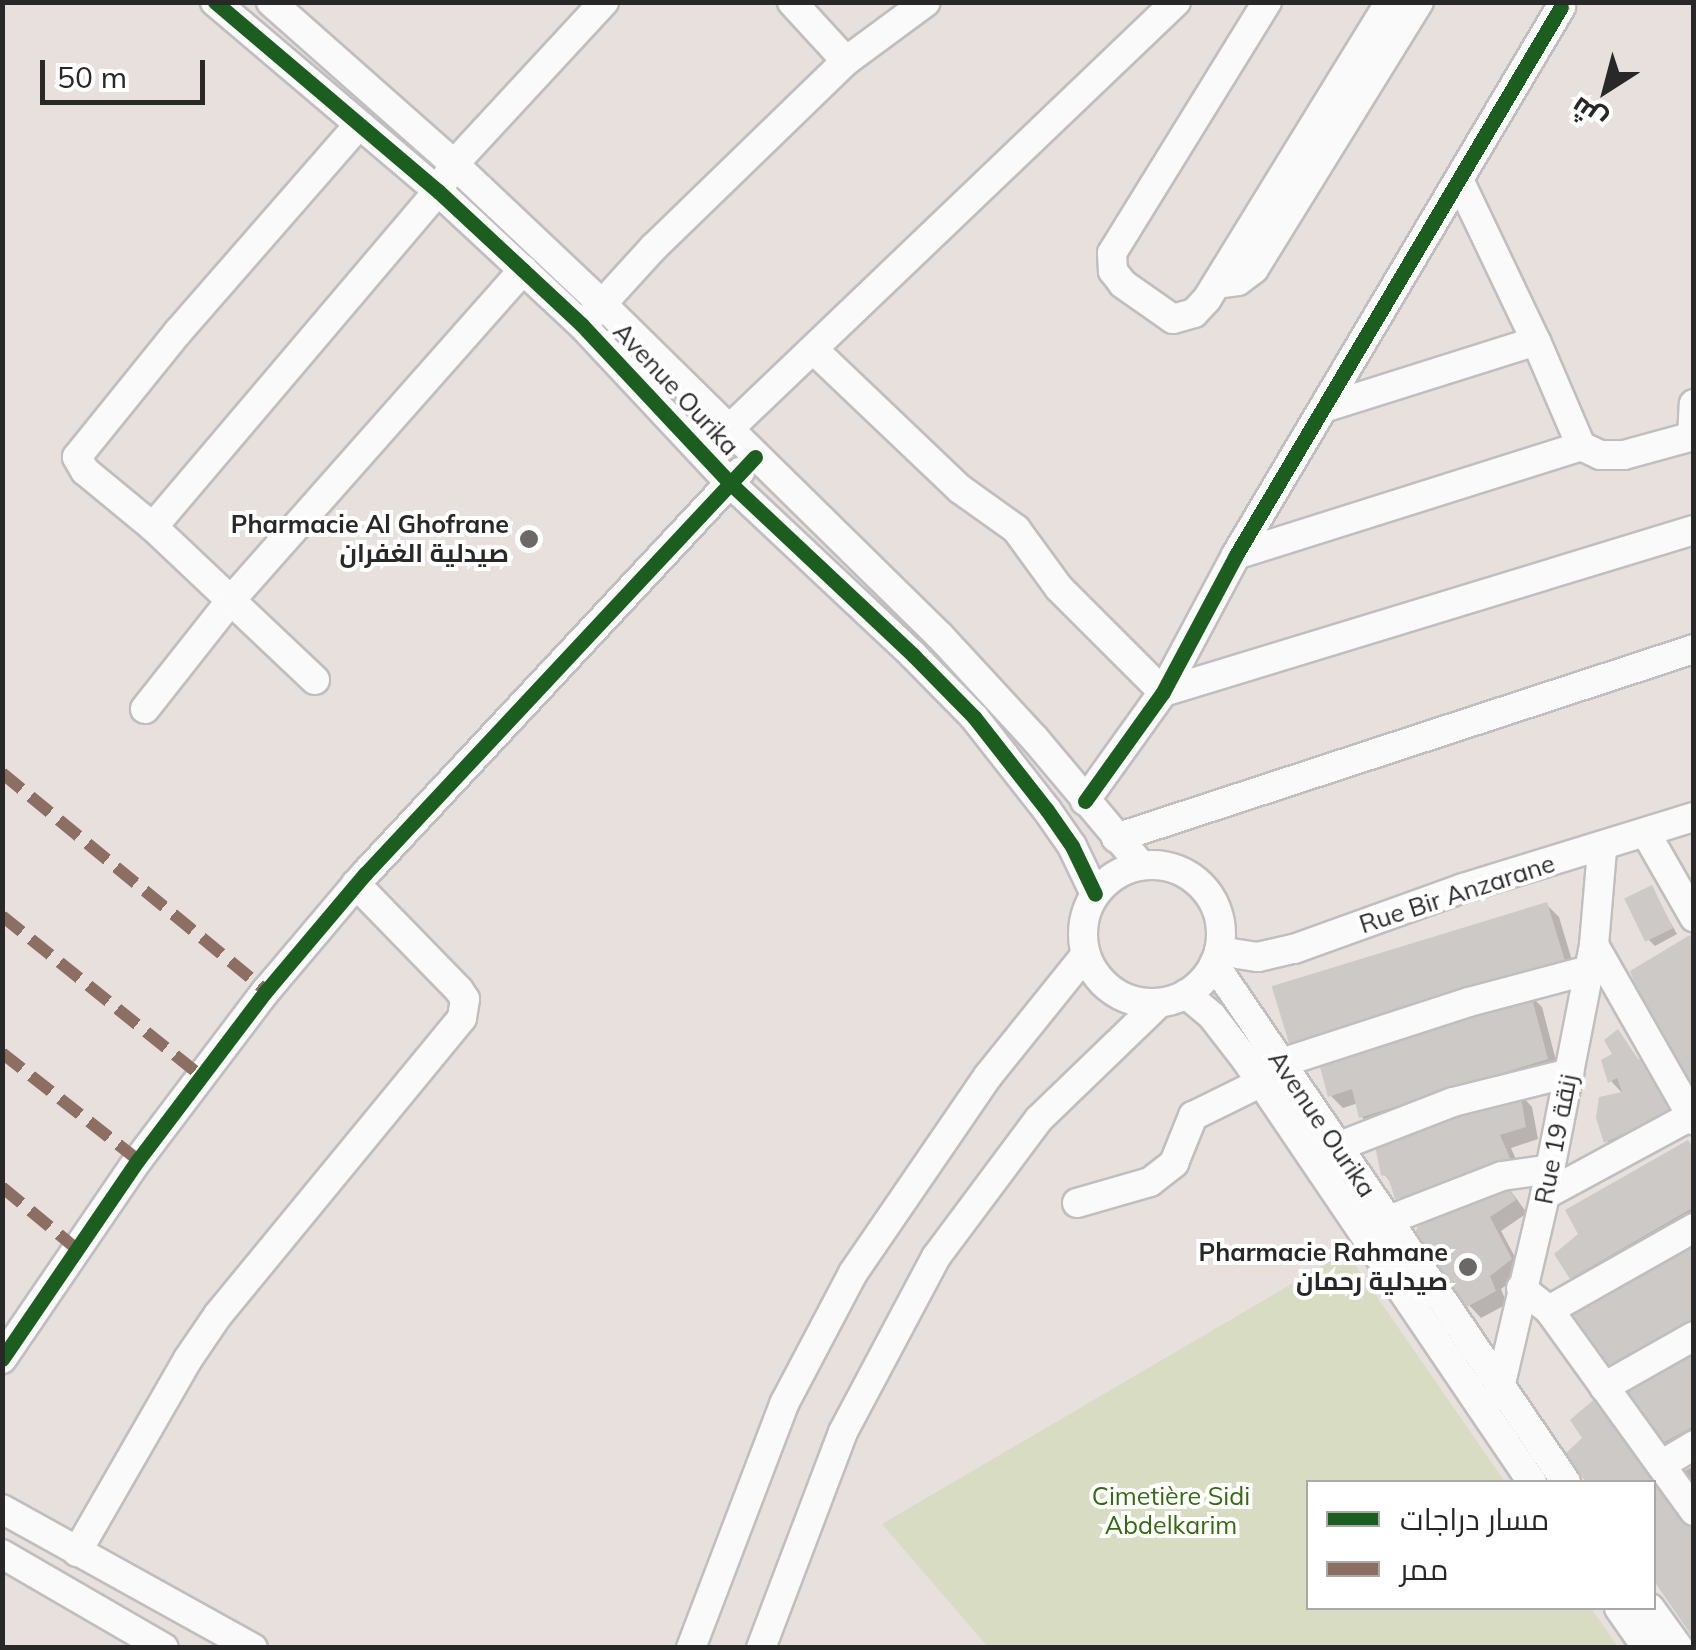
<!DOCTYPE html>
<meta charset="utf-8">
<style>
body{margin:0}
#map{position:relative;width:1696px;height:1650px;overflow:hidden;background:#e7e0dc;font-family:Mulish,Cairo,sans-serif}
div>[style]{position:absolute}
.cemetery>*{inset:0;background:#d7dcc2}
.shadow>*{inset:0;background:#0003}
.building>*{inset:0;background:#cdc9c6;transform-origin:0 0}
.roads{filter:drop-shadow(2px 0 #c0bebf) drop-shadow(-2px 0 #c0bebf) drop-shadow(0 2px #c0bebf) drop-shadow(0 -2px #c0bebf)}
.minor>*{height:28px;margin:-14px;padding:0 14px;transform-origin:14px;border-radius:14px;background:#fbfafa}
.minor>.ring{margin:-14px;padding:0;box-sizing:content-box;background:none;border:28px solid #fbfafa;border-radius:50%}
.quiet>*{height:12px;margin-top:-6px;transform-origin:0;background:repeating-linear-gradient(90deg,#8d6e63 0 25px,transparent 0 37px)}
.cycleway>*{height:15px;margin:-7.5px;padding:0 7.5px;transform-origin:7.5px;border-radius:7.5px;background:#1b5e20}
.dots>*{width:28px;height:28px;translate:-50% -50%;box-sizing:border-box;border:5px solid #fff;border-radius:50%}
span{translate:-50% -50%;white-space:nowrap;text-align:center;line-height:1.15;-webkit-text-stroke:8px #fff;paint-order:stroke}
.street-label{font-size:25px;color:#282828}
.poi-label{font-size:25px;color:#282828;font-weight:700}
.right{translate:-100% -50%;text-align:right}
.park-label{font-size:25px;color:#366a12}
.frame{position:absolute;inset:0;border:5px solid #282828;pointer-events:none}
.legend{position:absolute;left:1306px;top:1480px;width:350px;height:130px;box-sizing:border-box;background:#fff;border:2px solid #a9a9a9;margin:0;padding:12px 18px;list-style:none;font-size:30px;color:#282828}
.legend li{display:flex;align-items:center;gap:20px;height:50px}
.legend b{width:50px;border:2px solid #a9a9a9}
.north{position:absolute;left:1556px;top:40px;width:100px;height:100px;-webkit-text-stroke:8px #fff;paint-order:stroke;rotate:216deg;font-size:28px;font-weight:700;line-height:40px;text-align:center;color:#282828}
.north::after{content:'';display:block;margin:auto;width:35px;height:45px;background:#282828;clip-path:polygon(50% 0,100% 100%,50% 72%,0 100%)}
.scale{position:absolute;left:40px;top:60px;width:165px;height:45px;box-sizing:border-box;border:5px solid #282828;border-top:0;padding-left:12px;font-size:30px;line-height:35px;white-space:nowrap;color:#282828;-webkit-text-stroke:8px #fff;paint-order:stroke}
</style>
<div id="map">
<div class="cemetery">
<div style="clip-path:polygon(1346px 1252px,1505px 1482px,1308px 1482px,1308px 1608px,1591px 1608px,1618px 1647px,988px 1647px,882px 1524px)"></div>
</div>
<div class="shadow">
<div style="clip-path:polygon(1651px 889px,1677px 934px,1655px 946px,1649px 940px)"></div>
<div style="clip-path:polygon(1546px 904px,1559px 917px,1576px 974px,1305px 1058px)"></div>
<div style="clip-path:polygon(1529px 994px,1542px 1007px,1559px 1072px,1374px 1129px,1362px 1117px,1358px 1103px,1343px 1108px,1331px 1096px)"></div>
<div style="clip-path:polygon(1618px 1032px,1681px 1119px,1616px 1150px,1607px 1141px,1623px 1094px,1611px 1081px)"></div>
<div style="clip-path:polygon(1520px 1094px,1532px 1107px,1538px 1139px,1511px 1148px,1524px 1178px,1505px 1183px,1527px 1213px,1501px 1231px,1523px 1272px,1501px 1289px,1507px 1304px,1481px 1318px,1469px 1305px,1488px 1190px,1410px 1211px,1384px 1173px)"></div>
<div style="clip-path:polygon(1694px 1149px,1694px 1227px,1585px 1290px,1572px 1277px)"></div>
<div style="clip-path:polygon(1694px 1245px,1694px 1338px,1605px 1370px)"></div>
<div style="clip-path:polygon(1694px 1352px,1694px 1445px,1667px 1460px,1620px 1396px)"></div>
<div style="clip-path:polygon(1609px 1413px,1694px 1529px,1694px 1635px,1654px 1576px,1654px 1482px,1589px 1482px,1569px 1454px)"></div>
<div style="clip-path:polygon(1694px 1466px,1694px 1506px,1675px 1476px)"></div>
</div>
<div class="building">
<div style="left:1652px;top:885px;width:48px;height:31px;rotate:64deg"></div>
<div style="left:1547px;top:902px;width:63px;height:288px;rotate:73deg"></div>
<div style="clip-path:polygon(1690px 935px,1694px 940px,1694px 1102px,1658px 1043px,1630px 971px)"></div>
<div style="clip-path:polygon(1530px 991px,1548px 1059px,1359px 1118px,1352px 1089px,1328px 1097px,1319px 1063px)"></div>
<div style="clip-path:polygon(1618px 1029px,1638px 1059px,1645px 1061px,1674px 1110px,1604px 1143px,1596px 1118px,1599px 1097px,1622px 1092px,1617px 1078px,1608px 1083px,1601px 1060px,1612px 1054px,1604px 1040px)"></div>
<div style="clip-path:polygon(1520px 1091px,1526px 1127px,1500px 1135px,1513px 1165px,1395px 1199px,1388px 1177px,1381px 1175px,1374px 1141px)"></div>
<div style="clip-path:polygon(1688px 1140px,1694px 1149px,1694px 1207px,1570px 1279px,1554px 1254px,1578px 1234px,1565px 1210px)"></div>
<div style="clip-path:polygon(1504px 1179px,1516px 1200px,1490px 1217px,1512px 1259px,1490px 1276px,1496px 1291px,1467px 1307px,1415px 1233px,1418px 1226px)"></div>
<div style="clip-path:polygon(1694px 1242px,1694px 1318px,1603px 1372px,1573px 1314px)"></div>
<div style="clip-path:polygon(1694px 1350px,1694px 1426px,1652px 1449px,1616px 1395px)"></div>
<div style="clip-path:polygon(1597px 1397px,1694px 1530px,1694px 1639px,1654px 1581px,1654px 1482px,1586px 1482px,1566px 1453px,1582px 1438px,1570px 1420px)"></div>
</div>
<div class="roads">
<div class="minor">
<div style="left:215px;top:2px;width:292px;rotate:40.3deg"></div>
<div style="left:438px;top:191px;width:116px;rotate:42.9deg"></div>
<div style="left:523px;top:270px;width:81px;rotate:43deg"></div>
<div style="left:582px;top:325px;width:216px;rotate:46.9deg"></div>
<div style="left:730px;top:483px;width:251px;rotate:43.2deg"></div>
<div style="left:913px;top:655px;width:87px;rotate:45.5deg"></div>
<div style="left:974px;top:717px;width:118px;rotate:51.9deg"></div>
<div style="left:1047px;top:810px;width:44px;rotate:55.2deg"></div>
<div style="left:1072px;top:846px;width:53px;rotate:64.4deg"></div>
<div style="left:271px;top:2px;width:244px;rotate:41.5deg"></div>
<div style="left:454px;top:164px;width:204px;rotate:43.4deg"></div>
<div style="left:602px;top:304px;width:474px;rotate:44.5deg"></div>
<div style="left:940px;top:636px;width:140px;rotate:47.3deg"></div>
<div style="left:1035px;top:739px;width:165px;rotate:49.9deg"></div>
<div style="left:792px;top:2px;width:80px;rotate:47.5deg"></div>
<div style="left:1267px;top:2px;width:295px;rotate:121.7deg"></div>
<div style="left:1112px;top:253px;width:18px;rotate:87deg"></div>
<div style="left:1113px;top:271px;width:16px;rotate:52deg"></div>
<div style="left:1123px;top:284px;width:61px;rotate:35deg"></div>
<div style="left:1173px;top:319px;width:22px;rotate:-16deg"></div>
<div style="left:1194px;top:313px;width:19px;rotate:-47deg"></div>
<div style="left:1207px;top:299px;width:349px;rotate:-58.4deg"></div>
<div style="left:1460px;top:182px;width:176px;rotate:64.5deg"></div>
<div style="left:1217px;top:284px;width:21px;rotate:-8deg"></div>
<div style="left:1238px;top:281px;width:20px;rotate:-37deg"></div>
<div style="left:1254px;top:269px;width:314px;rotate:-58.3deg"></div>
<div style="left:592px;top:315px;width:91px;rotate:-47.7deg"></div>
<div style="left:653px;top:248px;width:269px;rotate:-44.1deg"></div>
<div style="left:846px;top:61px;width:99px;rotate:-36.4deg"></div>
<div style="left:814px;top:350px;width:202px;rotate:43.6deg"></div>
<div style="left:960px;top:489px;width:69px;rotate:35.5deg"></div>
<div style="left:1016px;top:529px;width:73px;rotate:53.9deg"></div>
<div style="left:1059px;top:588px;width:147px;rotate:45deg"></div>
<div style="left:1163px;top:692px;width:555px;rotate:-16.97deg"></div>
<div style="left:1327px;top:407px;width:219px;rotate:-17.5deg"></div>
<div style="left:1536px;top:341px;width:114px;rotate:66.8deg"></div>
<div style="left:727px;top:431px;width:621px;rotate:-43.7deg"></div>
<div style="left:1692px;top:437px;width:33px;rotate:-87deg"></div>
<div style="left:153px;top:527px;width:441px;rotate:-49.7deg"></div>
<div style="left:438px;top:191px;width:31px;rotate:-59deg"></div>
<div style="left:454px;top:164px;width:221px;rotate:-47.2deg"></div>
<div style="left:1236px;top:555px;width:362px;rotate:-17.5deg"></div>
<div style="left:1581px;top:446px;width:21px;rotate:25deg"></div>
<div style="left:1600px;top:455px;width:24px"></div>
<div style="left:1624px;top:455px;width:73px;rotate:-15.2deg"></div>
<div style="left:315px;top:680px;width:223px;rotate:-136.6deg"></div>
<div style="left:153px;top:527px;width:88px;rotate:-140.5deg"></div>
<div style="left:85px;top:471px;width:16px;rotate:-120deg"></div>
<div style="left:77px;top:457px;width:161px;rotate:-51.1deg"></div>
<div style="left:178px;top:332px;width:274px;rotate:-48.9deg"></div>
<div style="left:145px;top:709px;width:139px;rotate:-51.7deg"></div>
<div style="left:231px;top:600px;width:441px;rotate:-48.5deg"></div>
<div style="left:1085px;top:801px;width:134px;rotate:-54.4deg"></div>
<div style="left:1163px;top:692px;width:155px;rotate:-61.9deg"></div>
<div style="left:1236px;top:555px;width:637px;rotate:-59.33deg"></div>
<div style="left:1647px;top:835px;width:95px;rotate:60.2deg"></div>
<div style="left:1116px;top:838px;width:608px;rotate:-18.11deg"></div>
<div class="ring" style="left:1083px;top:865px;width:110px;height:110px"></div>
<div style="left:1594px;top:945px;width:202px;rotate:60.3deg"></div>
<div style="left:1219px;top:951px;width:39px;rotate:9deg"></div>
<div style="left:1258px;top:957px;width:37px;rotate:-13deg"></div>
<div style="left:1294px;top:949px;width:180px;rotate:-19.8deg"></div>
<div style="left:1463px;top:888px;width:242px;rotate:-17.1deg"></div>
<div style="left:1214px;top:964px;width:626px;rotate:55.8deg"></div>
<div style="left:1186px;top:994px;width:34px;rotate:40deg"></div>
<div style="left:1212px;top:1016px;width:56px;rotate:52.3deg"></div>
<div style="left:1246px;top:1060px;width:510px;rotate:55.87deg"></div>
<div style="left:1281px;top:1063px;width:198px;rotate:-18deg"></div>
<div style="left:1469px;top:1002px;width:124px;rotate:-14.9deg"></div>
<div style="left:1337px;top:1147px;width:124px;rotate:-21.2deg"></div>
<div style="left:1453px;top:1102px;width:120px;rotate:-14deg"></div>
<div style="left:1545px;top:1195px;width:166px;rotate:-28.4deg"></div>
<div style="left:1077px;top:1203px;width:76px;rotate:-16deg"></div>
<div style="left:1150px;top:1182px;width:31px;rotate:-38deg"></div>
<div style="left:1174px;top:1163px;width:51px;rotate:-68deg"></div>
<div style="left:1193px;top:1116px;width:77px;rotate:-26.2deg"></div>
<div style="left:1386px;top:1221px;width:124px;rotate:-21.2deg"></div>
<div style="left:1502px;top:1176px;width:49px;rotate:-8.1deg"></div>
<div style="left:1521px;top:1288px;width:36px;rotate:38deg"></div>
<div style="left:1549px;top:1310px;width:248px;rotate:54.2deg"></div>
<div style="left:1549px;top:1310px;width:167px;rotate:-29.5deg"></div>
<div style="left:2px;top:1359px;width:241px;rotate:-55.7deg"></div>
<div style="left:138px;top:1160px;width:212px;rotate:-52.9deg"></div>
<div style="left:266px;top:991px;width:153px;rotate:-49.8deg"></div>
<div style="left:365px;top:874px;width:550px;rotate:-46.99deg"></div>
<div style="left:1604px;top:1387px;width:103px;rotate:-29.5deg"></div>
<div style="left:1498px;top:1396px;width:206px;rotate:-76.8deg"></div>
<div style="left:1545px;top:1195px;width:255px;rotate:-78.9deg"></div>
<div style="left:1594px;top:945px;width:96px;rotate:-85.2deg"></div>
<div style="left:1661px;top:1465px;width:39px;rotate:-31deg"></div>
<div style="left:2px;top:1509px;width:287px;rotate:29deg"></div>
<div style="left:77px;top:1552px;width:223px;rotate:-60.1deg"></div>
<div style="left:188px;top:1359px;width:53px;rotate:-55.7deg"></div>
<div style="left:218px;top:1315px;width:384px;rotate:-50.6deg"></div>
<div style="left:462px;top:1018px;width:19px;rotate:-81deg"></div>
<div style="left:465px;top:999px;width:11px;rotate:-124deg"></div>
<div style="left:459px;top:990px;width:148px;rotate:-134.2deg"></div>
<div style="left:2px;top:1554px;width:187px;rotate:30.1deg"></div>
<div style="left:1619px;top:1608px;width:49px;rotate:55deg"></div>
<div style="left:1650px;top:1608px;width:49px;rotate:54.1deg"></div>
<div style="left:691px;top:1648px;width:261px;rotate:-69.1deg"></div>
<div style="left:784px;top:1404px;width:148px;rotate:-62.2deg"></div>
<div style="left:853px;top:1273px;width:239px;rotate:-55.6deg"></div>
<div style="left:988px;top:1076px;width:156px;rotate:-51.2deg"></div>
<div style="left:761px;top:1648px;width:231px;rotate:-69.2deg"></div>
<div style="left:843px;top:1432px;width:198px;rotate:-62deg"></div>
<div style="left:936px;top:1257px;width:172px;rotate:-53.3deg"></div>
<div style="left:1039px;top:1119px;width:167px;rotate:-44deg"></div>
</div>
</div>
<div class="quiet">
<div style="left:2px;top:773px;width:342px;rotate:39.5deg"></div>
<div style="left:2px;top:916px;width:254px;rotate:38.8deg"></div>
<div style="left:2px;top:1053px;width:173px;rotate:38.2deg"></div>
<div style="left:2px;top:1187px;width:100px;rotate:39.7deg"></div>
</div>
<div class="cycleway">
<div style="left:215px;top:2px;width:292px;rotate:40.3deg"></div>
<div style="left:438px;top:191px;width:116px;rotate:42.9deg"></div>
<div style="left:523px;top:270px;width:81px;rotate:43deg"></div>
<div style="left:582px;top:325px;width:216px;rotate:46.9deg"></div>
<div style="left:730px;top:483px;width:251px;rotate:43.2deg"></div>
<div style="left:913px;top:655px;width:87px;rotate:45.5deg"></div>
<div style="left:974px;top:717px;width:118px;rotate:51.9deg"></div>
<div style="left:1047px;top:810px;width:44px;rotate:55.2deg"></div>
<div style="left:1072px;top:846px;width:53px;rotate:64.4deg"></div>
<div style="left:1085px;top:801px;width:134px;rotate:-54.4deg"></div>
<div style="left:1163px;top:692px;width:155px;rotate:-61.9deg"></div>
<div style="left:1236px;top:555px;width:637px;rotate:-59.33deg"></div>
<div style="left:2px;top:1359px;width:241px;rotate:-55.7deg"></div>
<div style="left:138px;top:1160px;width:212px;rotate:-52.9deg"></div>
<div style="left:266px;top:991px;width:153px;rotate:-49.8deg"></div>
<div style="left:365px;top:874px;width:571px;rotate:-46.92deg"></div>
</div>
<div class="dots">
<div style="left:529px;top:539px;background:#6b6867"></div>
<div style="left:1468px;top:1267px;background:#6b6867"></div>
</div>
<div class="street-label">
<span style="left:676px;top:389px;rotate:47deg">Avenue Ourika</span>
<span style="left:1457px;top:894px;rotate:-18deg">Rue Bir Anzarane</span>
<span style="left:1322px;top:1124px;rotate:56deg">Avenue Ourika</span>
<span style="left:1556px;top:1139px;rotate:-79deg">Rue 19 زنقة</span>
</div>
<div class="poi-label">
<span class="right" style="left:509px;top:539px">Pharmacie Al Ghofrane<br>صيدلية الغفران</span>
<span class="right" style="left:1448px;top:1267px">Pharmacie Rahmane<br>صيدلية رحمان</span>
</div>
<div class="park-label">
<span style="left:1171px;top:1511px">Cimetière Sidi<br>Abdelkarim</span>
</div>
<div class="frame"></div>
<ul class="legend">
<li><b style="height:12px;background:#1b5e20"></b>مسار دراجات</li>
<li><b style="height:12px;background:#8d6e63"></b>ممر</li>
</ul>
<div class="north">ش</div>
<div class="scale">50 m</div>
</div>
